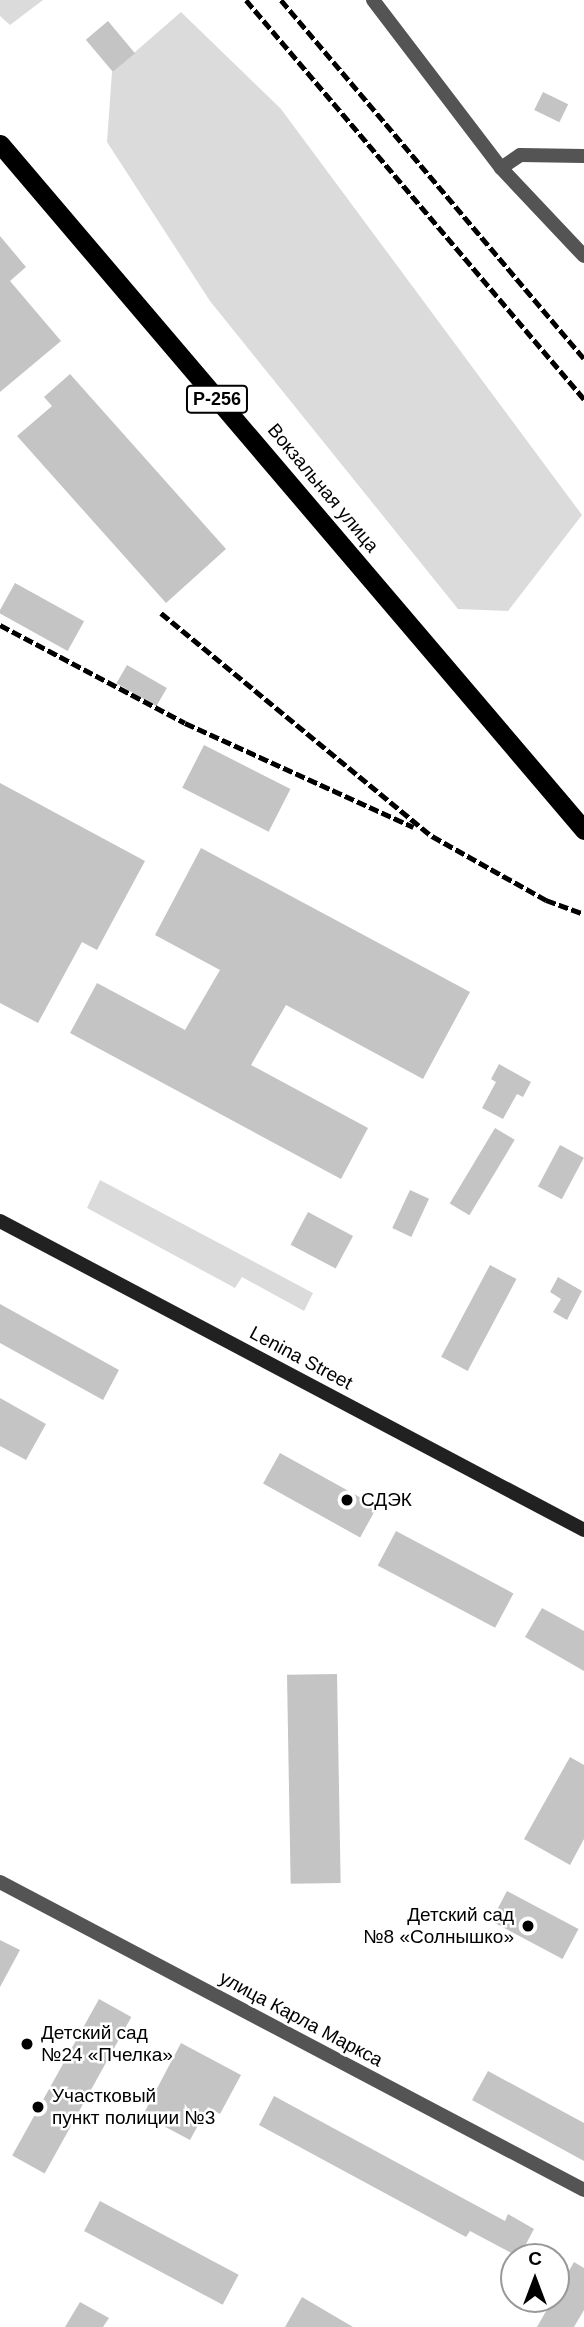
<!DOCTYPE html>
<meta charset="utf-8">
<style>
body{margin:0}
#map{position:relative;width:584px;height:2327px;overflow:hidden;background:#fff;font-family:Helvetica,sans-serif}
div>[style]{position:absolute}
.green>*{inset:0;background:#dbdbdb}
.building>*{inset:0;background:#c4c4c4;transform-origin:0 0}
.minor>*{height:14px;margin:-7px;padding:0 7px;transform-origin:7px;border-radius:7px;background:#545454}
.tertiary>*{height:14px;margin:-7px;padding:0 7px;transform-origin:7px;border-radius:7px;background:#545454}
.secondary>*{height:14px;margin:-7px;padding:0 7px;transform-origin:7px;border-radius:7px;background:#212121}
.trunk>*{height:19px;margin:-9.5px;padding:0 9.5px;transform-origin:9.5px;border-radius:9.5px;background:#000}
.rail>*{height:5px;margin-top:-2.5px;transform-origin:0;background:repeating-linear-gradient(90deg,#000 0 10px,transparent 0 13.5px)}
.dots>*{width:19px;height:19px;translate:-50% -50%;box-sizing:border-box;border:4px solid #fff;border-radius:50%}
span{translate:-50% -50%;white-space:nowrap;text-align:center;line-height:1.15;-webkit-text-stroke:5px #fff;paint-order:stroke}
.shield-label span{padding:2px 5px;background:#fff;border:2px solid;border-radius:5px;-webkit-text-stroke-width:0}
.shield-label{font-size:18px;color:#000;font-weight:700}
.street-label{font-size:19px;color:#000}
.poi-label{font-size:19px;color:#000}
.left{translate:0 -50%;text-align:left}
.right{translate:-100% -50%;text-align:right}
.north{position:absolute;left:500px;top:2243px;width:70px;height:70px;box-sizing:border-box;background:#fff;border:2px solid #999;border-radius:50%;rotate:0deg;font-size:19px;font-weight:700;line-height:28px;text-align:center;color:#000}
.north::after{content:'';display:block;margin:auto;width:24px;height:32px;background:#000;clip-path:polygon(50% 0,100% 100%,50% 72%,0 100%)}
</style>
<div id="map">
<div class="green">
<div style="clip-path:polygon(0 0,43px 0,10px 25px,0 16px)"></div>
<div style="clip-path:polygon(181px 12px,281px 109px,582px 515px,508px 611px,458px 609px,210px 301px,107px 142px,112px 72px)"></div>
<div style="clip-path:polygon(100px 1180px,313px 1293px,304px 1311px,242px 1277px,235px 1288px,87px 1208px)"></div>
</div>
<div class="building">
<div style="left:108px;top:21px;width:42px;height:29px;rotate:50deg"></div>
<div style="left:543px;top:92px;width:28px;height:20px;rotate:26deg"></div>
<div style="clip-path:polygon(0 236px,26px 267px,10px 281px,61px 341px,0 392px)"></div>
<div style="clip-path:polygon(70px 374px,226px 549px,166px 603px,17px 436px,52px 406px,44px 397px)"></div>
<div style="left:15px;top:583px;width:79px;height:34px;rotate:29deg"></div>
<div style="left:127px;top:665px;width:46px;height:21px;rotate:30deg"></div>
<div style="left:204px;top:745px;width:97px;height:48px;rotate:27deg"></div>
<div style="clip-path:polygon(0 783px,145px 861px,97px 950px,82px 942px,38px 1023px,0 1003px)"></div>
<div style="clip-path:polygon(201px 848px,470px 992px,423px 1079px,286px 1005px,251px 1065px,368px 1128px,341px 1179px,70px 1033px,97px 983px,185px 1030px,220px 970px,155px 935px)"></div>
<div style="clip-path:polygon(499px 1064px,531px 1082px,523px 1097px,517px 1094px,503px 1119px,482px 1108px,496px 1082px,491px 1079px)"></div>
<div style="left:495px;top:1128px;width:23px;height:88px;rotate:31deg"></div>
<div style="left:560px;top:1145px;width:27px;height:47px;rotate:28deg"></div>
<div style="left:410px;top:1190px;width:21px;height:42px;rotate:25deg"></div>
<div style="left:308px;top:1212px;width:51px;height:37px;rotate:28deg"></div>
<div style="left:490px;top:1265px;width:30px;height:104px;rotate:28deg"></div>
<div style="clip-path:polygon(558px 1277px,582px 1291px,567px 1320px,553px 1312px,561px 1299px,550px 1292px)"></div>
<div style="clip-path:polygon(0 1304px,119px 1370px,103px 1400px,0 1343px)"></div>
<div style="clip-path:polygon(0 1398px,46px 1424px,26px 1460px,0 1446px)"></div>
<div style="left:280px;top:1453px;width:111px;height:35px;rotate:29deg"></div>
<div style="left:396px;top:1531px;width:133px;height:39px;rotate:28deg"></div>
<div style="clip-path:polygon(542px 1608px,584px 1631px,584px 1671px,525px 1637px)"></div>
<div style="left:337px;top:1674px;width:209px;height:50px;rotate:89deg"></div>
<div style="clip-path:polygon(570px 1757px,584px 1765px,584px 1839px,570px 1865px,524px 1839px)"></div>
<div style="left:507px;top:1891px;width:81px;height:34px;rotate:28deg"></div>
<div style="clip-path:polygon(0 1940px,20px 1950px,0 1987px)"></div>
<div style="left:99px;top:1999px;width:37px;height:179px;rotate:29deg"></div>
<div style="clip-path:polygon(181px 2043px,241px 2075px,220px 2114px,208px 2107px,190px 2140px,143px 2115px)"></div>
<div style="clip-path:polygon(488px 2071px,584px 2123px,584px 2161px,472px 2100px)"></div>
<div style="clip-path:polygon(274px 2096px,505px 2221px,508px 2214px,534px 2229px,519px 2257px,470px 2231px,466px 2237px,259px 2125px)"></div>
<div style="left:100px;top:2201px;width:157px;height:34px;rotate:28deg"></div>
<div style="clip-path:polygon(574px 2262px,584px 2268px,584px 2310px,574px 2327px,537px 2327px)"></div>
<div style="clip-path:polygon(302px 2297px,353px 2327px,285px 2327px)"></div>
<div style="clip-path:polygon(80px 2302px,109px 2318px,103px 2327px,65px 2327px)"></div>
</div>
<div class="minor">
<div style="left:501px;top:168px;width:23px;rotate:-34deg"></div>
<div style="left:520px;top:155px;width:64px;rotate:0.9deg"></div>
<div style="left:0;top:1882px;width:660px;rotate:27.81deg"></div>
</div>
<div class="tertiary">
<div style="left:373px;top:0;width:211px;rotate:52.7deg"></div>
<div style="left:501px;top:168px;width:121px;rotate:46.7deg"></div>
</div>
<div class="secondary">
<div style="left:0;top:1221px;width:661px;rotate:27.88deg"></div>
</div>
<div class="trunk">
<div style="left:0;top:144px;width:901px;rotate:49.59deg"></div>
</div>
<div class="rail">
<div style="left:246px;top:0;width:523px;rotate:49.73deg"></div>
<div style="left:281px;top:0;width:469px;rotate:49.8deg"></div>
<div style="left:161px;top:613px;width:351px;rotate:39.5deg"></div>
<div style="left:432px;top:836px;width:131px;rotate:29.3deg"></div>
<div style="left:546px;top:900px;width:40px;rotate:20.2deg"></div>
<div style="left:0;top:625px;width:209px;rotate:27.9deg"></div>
<div style="left:185px;top:723px;width:251px;rotate:24.5deg"></div>
</div>
<div class="dots">
<div style="left:347px;top:1500px;background:#000"></div>
<div style="left:528px;top:1926px;background:#000"></div>
<div style="left:27px;top:2044px;background:#000"></div>
<div style="left:38px;top:2107px;background:#000"></div>
</div>
<div class="shield-label">
<span style="left:217px;top:399px">Р-256</span>
</div>
<div class="street-label">
<span style="left:323px;top:488px;rotate:50deg">Вокзальная улица</span>
<span style="left:301px;top:1358px;rotate:28deg">Lenina Street</span>
<span style="left:301px;top:2019px;rotate:28deg">улица Карла Маркса</span>
</div>
<div class="poi-label">
<span class="left" style="left:361px;top:1500px">СДЭК</span>
<span class="right" style="left:514px;top:1926px">Детский сад<br>№8 «Солнышко»</span>
<span class="left" style="left:41px;top:2044px">Детский сад<br>№24 «Пчелка»</span>
<span class="left" style="left:52px;top:2107px">Участковый<br>пункт полиции №3</span>
</div>
<div class="north">С</div>
</div>
